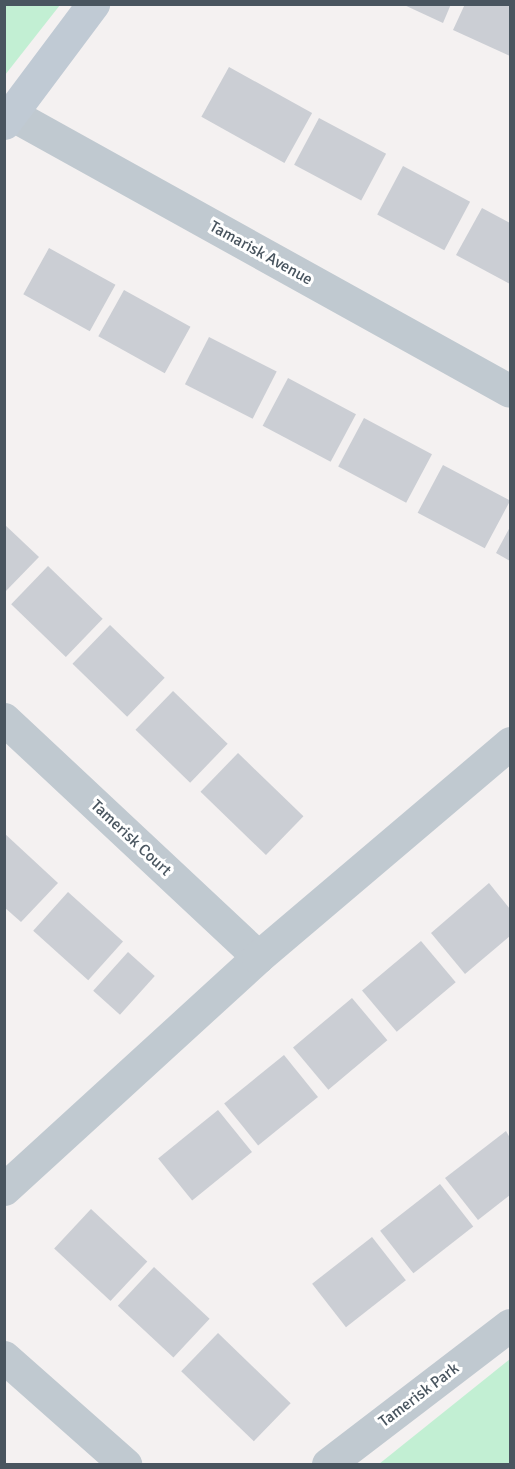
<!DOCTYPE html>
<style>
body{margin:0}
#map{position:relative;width:515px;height:1469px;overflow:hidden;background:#f4f1f1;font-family:Signika,sans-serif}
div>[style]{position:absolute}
.green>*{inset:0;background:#c2efd3}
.building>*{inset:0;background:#cbced4;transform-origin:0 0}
.street>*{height:33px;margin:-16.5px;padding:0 16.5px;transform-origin:16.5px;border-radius:16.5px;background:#c0c9d0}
.secondary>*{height:33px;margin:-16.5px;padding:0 16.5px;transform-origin:16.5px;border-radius:16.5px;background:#c0cad4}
span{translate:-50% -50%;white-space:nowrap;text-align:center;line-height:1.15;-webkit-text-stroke:6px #fff;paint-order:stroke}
.street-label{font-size:16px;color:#49555f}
.frame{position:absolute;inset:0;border:6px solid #49555f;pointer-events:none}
</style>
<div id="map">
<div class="green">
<div style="clip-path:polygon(5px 4px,60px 5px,5px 75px,4px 5px)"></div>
<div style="clip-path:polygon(510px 1359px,510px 1464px,379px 1464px)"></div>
</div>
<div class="building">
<div style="clip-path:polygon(402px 4px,451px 4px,443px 23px)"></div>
<div style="clip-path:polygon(465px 4px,510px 4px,510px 56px,453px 30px)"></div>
<div style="left:229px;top:67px;width:95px;height:57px;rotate:29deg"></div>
<div style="left:319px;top:118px;width:76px;height:53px;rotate:28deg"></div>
<div style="left:403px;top:166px;width:76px;height:55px;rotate:28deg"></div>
<div style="clip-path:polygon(482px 208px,510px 223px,510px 284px,456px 255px)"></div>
<div style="left:49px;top:248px;width:76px;height:53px;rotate:29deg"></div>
<div style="left:124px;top:290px;width:76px;height:53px;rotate:29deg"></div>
<div style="left:209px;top:337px;width:76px;height:53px;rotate:27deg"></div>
<div style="left:288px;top:378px;width:77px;height:54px;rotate:28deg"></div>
<div style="left:364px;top:418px;width:77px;height:55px;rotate:28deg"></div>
<div style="left:443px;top:465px;width:76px;height:54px;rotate:28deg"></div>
<div style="clip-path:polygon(4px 524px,39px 557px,4px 593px)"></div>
<div style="clip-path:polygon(510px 527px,510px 561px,496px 553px)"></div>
<div style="left:48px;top:566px;width:76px;height:53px;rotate:44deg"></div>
<div style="left:110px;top:625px;width:76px;height:54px;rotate:44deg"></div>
<div style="left:173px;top:691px;width:76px;height:54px;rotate:44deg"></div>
<div style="left:238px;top:753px;width:91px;height:54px;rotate:44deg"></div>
<div style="clip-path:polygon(4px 833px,58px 883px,21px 922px,4px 907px)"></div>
<div style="clip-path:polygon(489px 883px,510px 909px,510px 936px,465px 974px,431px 933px)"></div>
<div style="left:68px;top:892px;width:74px;height:52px;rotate:42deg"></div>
<div style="left:421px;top:941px;width:54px;height:77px;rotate:50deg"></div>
<div style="left:128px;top:952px;width:36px;height:52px;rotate:42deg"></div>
<div style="left:352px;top:998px;width:55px;height:77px;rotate:50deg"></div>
<div style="left:284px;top:1055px;width:54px;height:77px;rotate:51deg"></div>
<div style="left:218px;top:1110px;width:54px;height:77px;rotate:51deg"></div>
<div style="clip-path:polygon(506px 1131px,510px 1138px,510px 1195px,478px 1220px,445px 1178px)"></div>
<div style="left:440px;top:1184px;width:54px;height:76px;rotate:52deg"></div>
<div style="left:91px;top:1209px;width:77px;height:54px;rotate:43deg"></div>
<div style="left:372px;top:1237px;width:55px;height:76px;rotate:52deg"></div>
<div style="left:154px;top:1267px;width:76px;height:53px;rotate:43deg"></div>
<div style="left:218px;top:1333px;width:101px;height:53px;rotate:44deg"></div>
</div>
<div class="street">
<div style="left:13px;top:115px;width:568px;rotate:29.04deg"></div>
<div style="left:4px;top:719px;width:348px;rotate:43.1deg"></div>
<div style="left:4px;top:1189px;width:344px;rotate:-42.4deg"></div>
<div style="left:258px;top:957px;width:331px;rotate:-40.3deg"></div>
<div style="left:4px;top:1357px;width:162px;rotate:41.5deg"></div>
<div style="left:328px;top:1464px;width:229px;rotate:-37.4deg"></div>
</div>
<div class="secondary">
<div style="left:4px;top:123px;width:149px;rotate:-53.2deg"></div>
</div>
<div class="street-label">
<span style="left:261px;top:253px;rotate:29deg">Tamarisk Avenue</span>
<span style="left:131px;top:838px;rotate:43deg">Tamerisk Court</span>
<span style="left:419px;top:1395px;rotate:-37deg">Tamerisk Park</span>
</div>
<div class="frame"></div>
</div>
